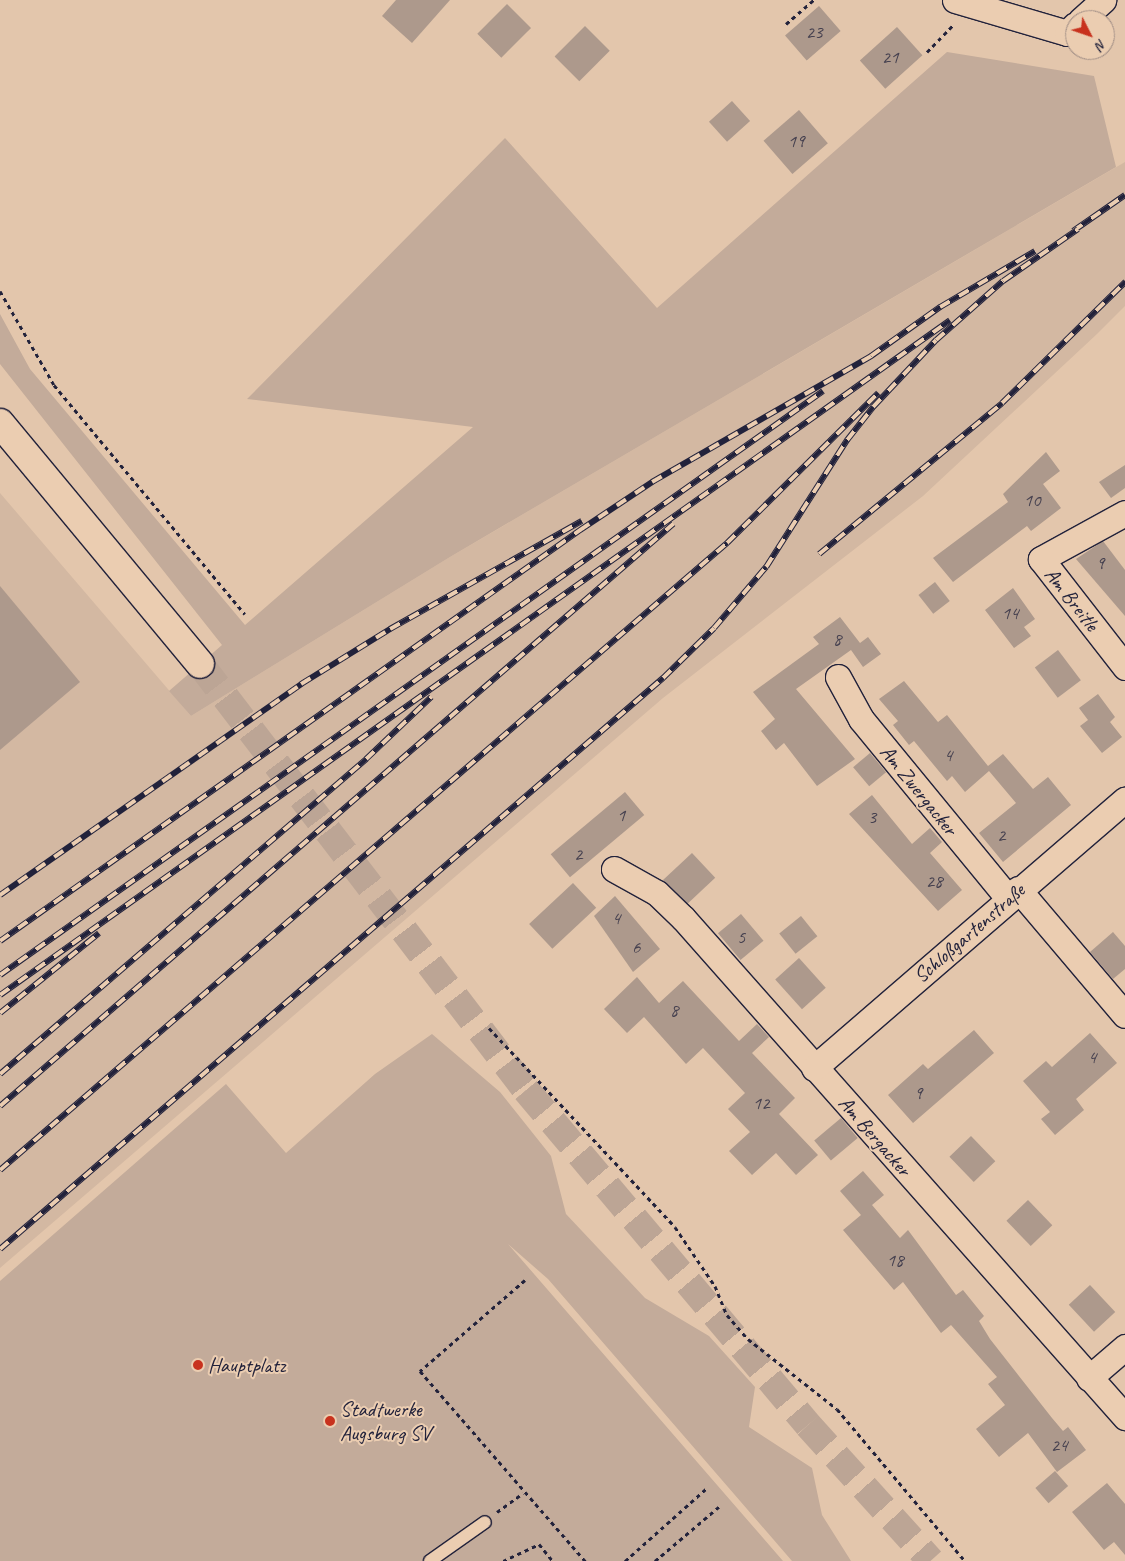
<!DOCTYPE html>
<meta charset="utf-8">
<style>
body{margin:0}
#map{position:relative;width:1125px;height:1561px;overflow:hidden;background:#e3c6ac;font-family:Caveat,sans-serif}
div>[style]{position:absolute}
.built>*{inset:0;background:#d3b8a2}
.green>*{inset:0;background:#c3ab9a}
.building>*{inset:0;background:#ad998c;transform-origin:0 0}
.secondary-tunnel>*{height:28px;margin-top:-14px;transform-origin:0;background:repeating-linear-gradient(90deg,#bca595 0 28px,transparent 0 42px)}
.path>*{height:3px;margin-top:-1.5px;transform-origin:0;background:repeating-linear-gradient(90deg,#22223b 0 4px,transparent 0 8px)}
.roads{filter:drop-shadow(1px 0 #22223b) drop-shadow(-1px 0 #22223b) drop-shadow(0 1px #22223b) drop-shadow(0 -1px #22223b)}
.service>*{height:12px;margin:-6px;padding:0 6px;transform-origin:6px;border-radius:6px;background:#ebcdb1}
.minor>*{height:25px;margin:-12.5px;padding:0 12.5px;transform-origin:12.5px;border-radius:12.5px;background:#ebcdb1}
.secondary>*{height:28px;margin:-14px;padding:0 14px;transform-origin:14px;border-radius:14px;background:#ebcdb1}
.rail>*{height:5.5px;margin-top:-2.75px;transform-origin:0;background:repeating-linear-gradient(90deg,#ebcdb1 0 11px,#22223b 0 22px);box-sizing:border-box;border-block:1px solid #22223b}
.dots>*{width:14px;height:14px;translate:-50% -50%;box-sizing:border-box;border:2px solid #ebcdb1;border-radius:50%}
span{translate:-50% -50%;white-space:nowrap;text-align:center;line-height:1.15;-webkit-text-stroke:4px #ebcdb1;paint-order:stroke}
.number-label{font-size:19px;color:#45404f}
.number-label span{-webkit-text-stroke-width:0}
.street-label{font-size:21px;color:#22223b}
.poi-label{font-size:21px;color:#22223b}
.left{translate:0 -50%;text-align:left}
.north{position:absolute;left:1065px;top:10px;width:50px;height:50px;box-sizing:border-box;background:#ebcdb1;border:1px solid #9b8982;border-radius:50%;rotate:131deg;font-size:14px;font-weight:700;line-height:20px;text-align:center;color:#22223b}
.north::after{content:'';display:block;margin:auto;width:18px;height:22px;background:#c8321e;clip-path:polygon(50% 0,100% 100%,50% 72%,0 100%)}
</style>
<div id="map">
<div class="built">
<div style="clip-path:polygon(1125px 162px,1125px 306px,1097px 334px,923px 496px,663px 698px,0 1268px,0 493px,191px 716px,450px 557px)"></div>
</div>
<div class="green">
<div style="clip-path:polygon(947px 52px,1094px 76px,1116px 167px,450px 557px,191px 716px,169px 691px,222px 645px,0 364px,0 314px,30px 369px,245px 625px,473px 427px,247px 399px,505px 138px,657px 308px)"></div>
<div style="clip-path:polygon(432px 1034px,500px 1092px,551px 1156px,566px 1214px,645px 1298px,709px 1336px,755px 1387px,749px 1427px,812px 1468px,822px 1515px,851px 1561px,792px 1561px,548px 1279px,508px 1244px,783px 1561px,0 1561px,0 1281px,226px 1084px,286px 1153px,375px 1074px)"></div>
</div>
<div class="building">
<div style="clip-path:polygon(396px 0,450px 0,412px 43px,382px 16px)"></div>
<div style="left:507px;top:4px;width:34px;height:42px;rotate:45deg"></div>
<div style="left:819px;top:6px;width:33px;height:45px;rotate:49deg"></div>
<div style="left:585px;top:26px;width:35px;height:43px;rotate:45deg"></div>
<div style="left:897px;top:27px;width:38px;height:50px;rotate:48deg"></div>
<div style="left:732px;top:101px;width:27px;height:31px;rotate:48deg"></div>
<div style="left:799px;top:110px;width:44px;height:47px;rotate:49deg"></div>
<div style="clip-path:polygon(1046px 452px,1060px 471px,1043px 484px,1061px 508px,1031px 531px,1027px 526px,953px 582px,933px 558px,1008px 502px,1003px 494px)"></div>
<div style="clip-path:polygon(1125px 465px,1125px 488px,1111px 498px,1099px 482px)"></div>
<div style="clip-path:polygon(1103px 541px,1125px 570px,1125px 616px,1076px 559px)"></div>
<div style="left:935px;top:582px;width:24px;height:21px;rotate:52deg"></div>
<div style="clip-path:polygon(0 586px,80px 682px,0 750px)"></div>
<div style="clip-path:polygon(1013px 588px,1035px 619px,1024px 627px,1031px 636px,1014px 648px,985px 610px)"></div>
<div style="clip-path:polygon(840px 617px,860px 643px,868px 637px,881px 654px,863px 667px,851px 650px,796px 689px,855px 759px,817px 786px,784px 743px,776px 750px,761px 731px,775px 719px,753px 692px,819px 644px,813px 637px)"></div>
<div style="left:1058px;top:650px;width:38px;height:29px;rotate:53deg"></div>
<div style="clip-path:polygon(904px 681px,938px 722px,947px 715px,988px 766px,1003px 754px,1033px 789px,1048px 777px,1071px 805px,1003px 862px,979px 833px,1016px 803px,989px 771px,965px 792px,952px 776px,947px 781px,914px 741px,909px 745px,893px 725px,898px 721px,879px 699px)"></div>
<div style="clip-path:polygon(1098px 694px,1115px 717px,1110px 722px,1122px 737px,1102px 753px,1080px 726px,1088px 720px,1079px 708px)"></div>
<div style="left:870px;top:753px;width:25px;height:22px;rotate:50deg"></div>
<div style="left:625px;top:792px;width:30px;height:97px;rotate:50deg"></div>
<div style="clip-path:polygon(872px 795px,912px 844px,930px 828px,942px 842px,930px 853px,962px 890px,938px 911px,849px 814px)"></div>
<div style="left:692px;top:853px;width:34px;height:40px;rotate:47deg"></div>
<div style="left:573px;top:883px;width:34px;height:60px;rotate:47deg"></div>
<div style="clip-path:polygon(615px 896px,660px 949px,633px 972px,594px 916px)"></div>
<div style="left:741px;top:914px;width:35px;height:30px;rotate:50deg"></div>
<div style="left:801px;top:916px;width:26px;height:28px;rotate:51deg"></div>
<div style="clip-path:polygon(1113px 932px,1125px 946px,1125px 969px,1113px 979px,1090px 952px)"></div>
<div style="left:799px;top:958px;width:40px;height:32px;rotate:48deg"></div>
<div style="clip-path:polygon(637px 977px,659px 1003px,683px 981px,739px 1041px,757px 1024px,769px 1037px,752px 1053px,795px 1098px,779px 1114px,818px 1155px,796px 1175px,776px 1153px,752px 1175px,729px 1151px,750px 1132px,728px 1109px,745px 1093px,703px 1048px,686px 1064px,644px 1017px,627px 1033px,604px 1009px)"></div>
<div style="clip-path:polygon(974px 1030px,994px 1053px,913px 1123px,888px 1095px,923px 1064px,928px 1069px)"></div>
<div style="clip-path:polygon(1090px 1033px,1117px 1063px,1076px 1099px,1084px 1110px,1055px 1135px,1041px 1119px,1050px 1112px,1023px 1081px,1046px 1061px,1052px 1067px)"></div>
<div style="left:841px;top:1118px;width:26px;height:35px;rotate:50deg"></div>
<div style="left:971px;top:1136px;width:35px;height:30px;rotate:46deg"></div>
<div style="clip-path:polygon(863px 1171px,884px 1195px,872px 1205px,900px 1238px,908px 1230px,956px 1295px,963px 1290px,984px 1316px,979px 1321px,990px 1339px,1052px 1418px,1063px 1431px,1068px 1427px,1086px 1450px,1057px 1472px,1028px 1433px,999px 1457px,976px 1429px,1005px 1405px,988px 1384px,997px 1377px,951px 1325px,941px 1333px,903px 1282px,894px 1290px,843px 1230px,861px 1215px,840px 1191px)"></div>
<div style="left:1028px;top:1200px;width:35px;height:30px;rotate:46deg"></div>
<div style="left:1090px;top:1285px;width:37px;height:29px;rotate:47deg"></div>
<div style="left:1055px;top:1471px;width:20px;height:26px;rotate:49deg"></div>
<div style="clip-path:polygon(1107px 1483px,1125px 1504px,1125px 1555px,1114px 1542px,1104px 1550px,1072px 1512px)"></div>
</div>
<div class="secondary-tunnel">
<div style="left:200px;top:664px;width:536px;rotate:52.57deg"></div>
<div style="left:526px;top:1090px;width:438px;rotate:49.9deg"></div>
<div style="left:808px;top:1425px;width:183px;rotate:47.9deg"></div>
</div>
<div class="path">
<div style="left:786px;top:24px;width:37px;rotate:-41deg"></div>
<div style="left:927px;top:52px;width:39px;rotate:-46deg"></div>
<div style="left:0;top:291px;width:108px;rotate:60.1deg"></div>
<div style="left:54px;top:385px;width:298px;rotate:50.2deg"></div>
<div style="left:489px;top:1028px;width:272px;rotate:46.9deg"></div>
<div style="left:675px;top:1227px;width:71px;rotate:55.9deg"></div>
<div style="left:715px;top:1286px;width:31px;rotate:68deg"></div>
<div style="left:727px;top:1315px;width:32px;rotate:49deg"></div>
<div style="left:748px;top:1339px;width:113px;rotate:38.2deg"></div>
<div style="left:837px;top:1409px;width:199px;rotate:49.9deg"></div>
<div style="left:525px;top:1280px;width:139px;rotate:139.1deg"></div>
<div style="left:420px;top:1371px;width:252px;rotate:49deg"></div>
<div style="left:497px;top:1512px;width:32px;rotate:-36deg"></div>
<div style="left:503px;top:1561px;width:40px;rotate:-25deg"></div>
<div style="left:539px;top:1544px;width:22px;rotate:51deg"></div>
<div style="left:625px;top:1561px;width:111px;rotate:-41.7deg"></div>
<div style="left:655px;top:1561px;width:87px;rotate:-40.3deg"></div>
</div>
<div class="roads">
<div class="service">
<div style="left:430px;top:1561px;width:67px;rotate:-35.3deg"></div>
</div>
<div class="minor">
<div style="left:955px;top:0;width:117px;rotate:16.4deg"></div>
<div style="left:1067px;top:33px;width:11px;rotate:-45deg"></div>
<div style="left:1081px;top:20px;width:30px;rotate:-42deg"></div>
<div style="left:1125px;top:513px;width:96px;rotate:151.3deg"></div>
<div style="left:1041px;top:559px;width:137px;rotate:52.1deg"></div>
<div style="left:838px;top:677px;width:48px;rotate:61.3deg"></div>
<div style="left:861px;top:719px;width:232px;rotate:50.6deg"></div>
<div style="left:614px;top:869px;width:49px;rotate:29.2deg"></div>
<div style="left:657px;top:893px;width:36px;rotate:44deg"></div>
<div style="left:683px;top:918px;width:667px;rotate:48.47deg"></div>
<div style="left:1018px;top:889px;width:165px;rotate:49.7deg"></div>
<div style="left:814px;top:1068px;width:411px;rotate:-40.8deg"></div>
<div style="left:1089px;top:1378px;width:48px;rotate:-40.7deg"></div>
</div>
<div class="secondary">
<div style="left:0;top:423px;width:313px;rotate:50.3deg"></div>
</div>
</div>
<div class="rail">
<div style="left:1073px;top:231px;width:63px;rotate:-34.7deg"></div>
<div style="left:819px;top:554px;width:237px;rotate:-39.5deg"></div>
<div style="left:1002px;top:403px;width:173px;rotate:-44.5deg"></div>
<div style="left:0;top:895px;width:368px;rotate:-35deg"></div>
<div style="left:301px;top:684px;width:105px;rotate:-31.7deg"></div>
<div style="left:390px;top:629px;width:220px;rotate:-29.4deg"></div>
<div style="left:0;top:941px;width:711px;rotate:-35.32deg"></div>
<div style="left:580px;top:530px;width:87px;rotate:-33.7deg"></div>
<div style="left:652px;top:482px;width:253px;rotate:-29.9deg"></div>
<div style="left:871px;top:356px;width:85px;rotate:-35.4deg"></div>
<div style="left:940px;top:307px;width:110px;rotate:-30.5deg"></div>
<div style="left:0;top:975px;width:1009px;rotate:-35.36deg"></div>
<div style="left:0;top:995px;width:1165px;rotate:-35.39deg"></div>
<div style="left:0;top:1013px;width:127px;rotate:-38.9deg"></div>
<div style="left:0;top:1074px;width:483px;rotate:-40.7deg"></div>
<div style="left:366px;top:759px;width:90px;rotate:-43.6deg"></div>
<div style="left:0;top:1106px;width:890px;rotate:-40.85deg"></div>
<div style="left:0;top:1170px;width:960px;rotate:-40.78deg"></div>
<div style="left:727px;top:543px;width:213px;rotate:-44.8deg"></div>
<div style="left:0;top:1249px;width:875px;rotate:-40.74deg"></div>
<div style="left:663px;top:678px;width:71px;rotate:-44.4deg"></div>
<div style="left:714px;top:628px;width:80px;rotate:-49.6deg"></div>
<div style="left:766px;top:567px;width:151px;rotate:-57.5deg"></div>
<div style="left:847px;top:440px;width:42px;rotate:-51.8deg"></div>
<div style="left:873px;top:407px;width:92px;rotate:-46.8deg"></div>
<div style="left:936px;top:340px;width:89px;rotate:-41.4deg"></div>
<div style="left:1003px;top:281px;width:91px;rotate:-34.7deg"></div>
</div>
<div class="dots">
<div style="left:198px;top:1365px;background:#c8321e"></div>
<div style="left:330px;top:1421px;background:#c8321e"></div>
</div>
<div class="number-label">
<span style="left:814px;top:33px">23</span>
<span style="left:890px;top:58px">21</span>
<span style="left:796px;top:142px">19</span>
<span style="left:1032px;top:501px">10</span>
<span style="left:1100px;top:564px">9</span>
<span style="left:1010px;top:614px">14</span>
<span style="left:837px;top:640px">8</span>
<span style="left:948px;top:756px">4</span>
<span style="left:621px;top:816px">1</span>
<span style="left:872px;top:818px">3</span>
<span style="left:1001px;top:836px">2</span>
<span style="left:578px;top:855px">2</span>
<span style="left:934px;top:882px">28</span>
<span style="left:616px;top:919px">4</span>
<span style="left:741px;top:938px">5</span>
<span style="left:636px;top:948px">6</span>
<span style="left:674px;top:1011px">8</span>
<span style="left:1092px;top:1058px">4</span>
<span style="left:918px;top:1094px">9</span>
<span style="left:761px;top:1104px">12</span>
<span style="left:895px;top:1261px">18</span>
<span style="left:1059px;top:1446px">24</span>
</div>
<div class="street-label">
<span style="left:1072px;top:599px;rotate:52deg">Am Breitle</span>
<span style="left:919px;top:790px;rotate:51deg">Am Zwergacker</span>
<span style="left:969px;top:933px;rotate:-41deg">Schloßgartenstraße</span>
<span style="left:875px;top:1136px;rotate:49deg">Am Bergacker</span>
</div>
<div class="poi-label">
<span class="left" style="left:208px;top:1365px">Hauptplatz</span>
<span class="left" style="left:340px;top:1421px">Stadtwerke<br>Augsburg SV</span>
</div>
<div class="north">N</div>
</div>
